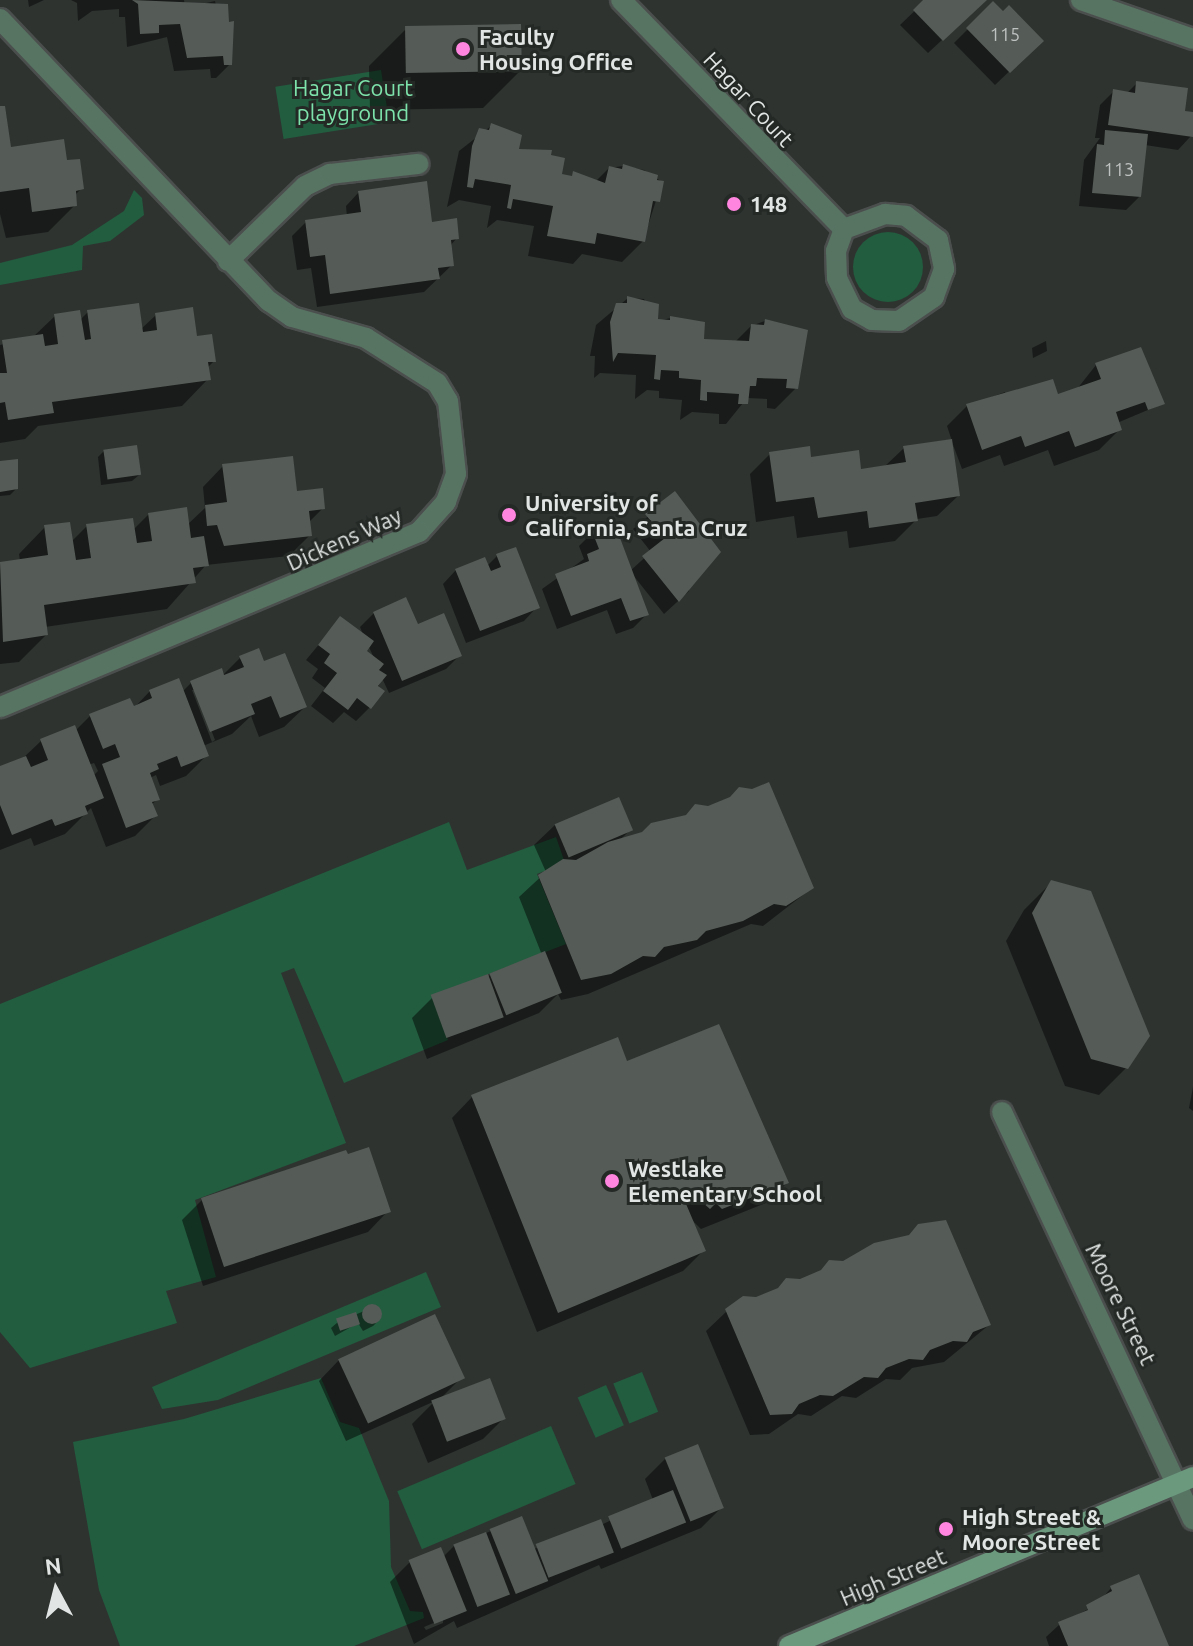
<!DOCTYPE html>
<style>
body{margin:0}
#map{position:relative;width:1193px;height:1646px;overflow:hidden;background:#2e3330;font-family:Ubuntu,sans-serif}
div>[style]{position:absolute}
.green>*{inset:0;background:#225d3f;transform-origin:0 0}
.round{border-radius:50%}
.shadow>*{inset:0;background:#0007}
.building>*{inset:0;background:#555b57;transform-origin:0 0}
.roads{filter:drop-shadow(2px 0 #4b4f4d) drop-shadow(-2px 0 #4b4f4d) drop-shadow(0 2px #4b4f4d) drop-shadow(0 -2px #4b4f4d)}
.minor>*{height:20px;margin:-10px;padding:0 10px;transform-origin:10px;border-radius:10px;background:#577463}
.secondary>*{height:20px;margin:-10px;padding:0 10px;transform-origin:10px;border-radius:10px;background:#6b997e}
.dots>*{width:22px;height:22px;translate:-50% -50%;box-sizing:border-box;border:4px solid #242926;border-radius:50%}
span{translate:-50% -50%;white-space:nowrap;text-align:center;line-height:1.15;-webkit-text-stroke:6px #242926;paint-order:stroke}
.number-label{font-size:18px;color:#bec2c0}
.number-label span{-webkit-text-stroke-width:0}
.poi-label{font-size:22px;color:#e1e5e3;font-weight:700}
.left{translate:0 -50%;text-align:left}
.park-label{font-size:22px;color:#7de3ab}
.street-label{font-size:22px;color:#e1e5e3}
.north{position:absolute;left:16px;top:1550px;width:80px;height:80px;-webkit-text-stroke:6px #242926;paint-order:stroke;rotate:353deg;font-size:22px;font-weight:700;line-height:32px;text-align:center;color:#e1e5e3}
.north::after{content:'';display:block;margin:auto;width:28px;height:36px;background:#e1e5e3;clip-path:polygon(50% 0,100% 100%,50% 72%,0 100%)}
</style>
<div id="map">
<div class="green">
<div style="left:381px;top:70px;width:53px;height:107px;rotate:81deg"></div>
<div style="clip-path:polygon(134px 190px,142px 198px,144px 215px,110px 241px,83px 246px,82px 270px,0 285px,0 263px,72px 245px,124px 211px)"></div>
<div class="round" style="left:853px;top:232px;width:70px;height:70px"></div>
<div style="clip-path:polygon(449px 822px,467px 870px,556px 837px,565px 863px,537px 874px,566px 944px,432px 996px,448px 1040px,344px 1083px,294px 968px,281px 973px,346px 1143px,195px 1200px,216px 1277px,166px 1291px,177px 1323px,30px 1368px,0 1332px,0 1004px)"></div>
<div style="clip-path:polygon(426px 1272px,441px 1307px,218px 1400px,162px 1409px,152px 1387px)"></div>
<div style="left:642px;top:1372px;width:43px;height:31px;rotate:68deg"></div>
<div style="clip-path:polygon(321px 1378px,340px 1422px,359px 1428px,389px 1501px,391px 1567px,410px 1611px,423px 1612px,424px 1618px,354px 1646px,120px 1646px,99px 1590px,73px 1442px,184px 1419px)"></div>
<div style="left:606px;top:1385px;width:44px;height:31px;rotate:66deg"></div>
<div style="left:551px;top:1426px;width:63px;height:167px;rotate:67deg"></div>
</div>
<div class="shadow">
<div style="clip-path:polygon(28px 0,44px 0,29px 7px)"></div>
<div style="clip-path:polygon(71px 0,184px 0,185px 8px,215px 1px,230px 64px,216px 78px,211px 78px,210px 69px,174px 71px,167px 37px,127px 47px,125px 17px,119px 17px,119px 9px,92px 11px,78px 21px,77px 3px)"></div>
<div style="clip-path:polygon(926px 0,985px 0,928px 53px,900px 25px)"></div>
<div style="clip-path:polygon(993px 4px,1041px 41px,995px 85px,954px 43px)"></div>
<div style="clip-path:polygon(406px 29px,520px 71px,483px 108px,370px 110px,369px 66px)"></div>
<div style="clip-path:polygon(1137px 83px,1182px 113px,1193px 114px,1191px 136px,1178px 150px,1145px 145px,1139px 197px,1126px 210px,1079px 206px,1084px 160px,1100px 138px,1095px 138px,1100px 105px,1114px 91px,1127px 93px)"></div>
<div style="clip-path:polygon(0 108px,9px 149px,65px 162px,82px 188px,74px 196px,75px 205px,48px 232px,6px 238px,0 214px)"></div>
<div style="clip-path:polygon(491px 126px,517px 150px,560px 175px,596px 181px,609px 168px,623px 166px,644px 170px,662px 182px,643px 241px,622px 262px,582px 254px,573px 264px,528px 256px,534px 226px,497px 220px,487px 228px,491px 206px,459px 200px,447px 207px,459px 151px)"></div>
<div style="clip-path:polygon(359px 192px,457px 238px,450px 246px,452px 265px,424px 292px,317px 307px,311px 268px,297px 270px,292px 236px,306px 222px,347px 217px,346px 206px)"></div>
<div style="clip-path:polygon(628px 298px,644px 299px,656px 321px,671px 318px,702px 341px,735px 342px,751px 326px,765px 321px,796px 388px,775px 409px,767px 408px,767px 399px,747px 398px,726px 424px,719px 424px,719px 414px,692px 412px,680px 420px,682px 400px,659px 398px,659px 391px,647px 390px,635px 399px,636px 375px,600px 373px,594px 378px,595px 356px,590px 356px,596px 325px)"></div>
<div style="clip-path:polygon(88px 312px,141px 329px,156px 315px,196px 338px,214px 361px,207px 368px,208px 379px,182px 406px,38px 426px,25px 439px,0 443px,0 345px,33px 337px,55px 316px,80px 320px)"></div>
<div style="clip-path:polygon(1046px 341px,1047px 351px,1033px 358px,1032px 348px)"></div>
<div style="clip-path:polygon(1096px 365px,1162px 404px,1117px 423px,1119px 430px,1099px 450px,1054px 466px,1048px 450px,1004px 466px,1000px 455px,962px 469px,952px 442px,958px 496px,937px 516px,917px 519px,895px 541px,849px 548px,847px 531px,797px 538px,794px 516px,756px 522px,750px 474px,770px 454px,860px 471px,884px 467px,904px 448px,952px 441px,947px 426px,967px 406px,1005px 392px,1006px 397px,1057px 397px,1077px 389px)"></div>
<div style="clip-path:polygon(104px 451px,139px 475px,132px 481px,101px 485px,98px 457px)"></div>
<div style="clip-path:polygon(0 463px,16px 489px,10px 495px,0 496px)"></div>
<div style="clip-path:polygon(223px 466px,323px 508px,308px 523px,310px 535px,289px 556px,206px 565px,167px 609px,45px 627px,46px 635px,19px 662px,0 664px,0 564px,20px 561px,19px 554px,45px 527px,71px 542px,87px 526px,133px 530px,149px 514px,187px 525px,205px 508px,203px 487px)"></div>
<div style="clip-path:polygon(675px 494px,689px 591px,664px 614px,633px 575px,647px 614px,633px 628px,616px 634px,607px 610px,557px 629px,542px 589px,584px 559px,579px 546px,593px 532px,630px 571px,651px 552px,633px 529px)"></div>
<div style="clip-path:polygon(497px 556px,537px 607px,524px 621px,466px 643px,443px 584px,456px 570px,487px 566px)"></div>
<div style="clip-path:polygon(evenodd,374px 613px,417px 627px,460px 655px,446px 669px,389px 693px,382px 678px,370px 707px,356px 721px,344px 712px,333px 723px,311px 706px,325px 688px,312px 678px,318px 669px,306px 660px,340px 619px,364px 637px,360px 627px,374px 613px,368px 645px,374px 658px,364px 651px,368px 645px)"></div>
<div style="clip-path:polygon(evenodd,240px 658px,263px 663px,305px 707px,284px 727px,259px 737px,251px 716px,232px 734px,203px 746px,207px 755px,186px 776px,160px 786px,156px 775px,150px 778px,158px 799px,151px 805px,155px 816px,135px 836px,106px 847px,91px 808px,65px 834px,34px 846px,31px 838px,0 850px,0 768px,22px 759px,41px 741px,75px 731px,90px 716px,133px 709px,150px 691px,182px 692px,191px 683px,222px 676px,240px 658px,192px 690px,196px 690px,215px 740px,212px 742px,192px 690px,240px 658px,94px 763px,98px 771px,93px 776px,88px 765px,94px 763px)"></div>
<div style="clip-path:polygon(555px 825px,630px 830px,619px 841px,812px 888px,763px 926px,751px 924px,588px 994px,561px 1000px,558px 994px,539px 1013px,427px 1059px,412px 1018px,432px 998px,542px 955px,519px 897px,546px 872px,534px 845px)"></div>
<div style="clip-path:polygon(1051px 883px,1126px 1068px,1099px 1095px,1065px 1086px,1006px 941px,1024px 910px)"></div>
<div style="clip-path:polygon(626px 1064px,787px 1183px,766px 1203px,701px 1229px,690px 1218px,704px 1250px,683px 1271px,537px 1332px,452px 1118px,472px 1097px)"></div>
<div style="clip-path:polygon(1193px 1087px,1193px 1111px,1189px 1108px)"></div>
<div style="clip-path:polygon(202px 1200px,388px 1211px,368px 1232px,203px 1286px,182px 1220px)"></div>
<div style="clip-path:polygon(376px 1306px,379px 1320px,373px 1326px,363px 1331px,358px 1323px,335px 1336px,331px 1328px,338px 1322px)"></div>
<div style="clip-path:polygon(727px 1311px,989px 1325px,944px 1362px,912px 1368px,900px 1380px,886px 1379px,856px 1398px,842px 1396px,811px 1416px,798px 1414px,769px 1434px,750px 1435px,706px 1331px)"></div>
<div style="clip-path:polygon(339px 1360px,462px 1377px,438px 1401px,504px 1418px,483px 1439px,428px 1463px,412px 1424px,435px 1401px,346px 1441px,319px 1381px)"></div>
<div style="clip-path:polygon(evenodd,665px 1459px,721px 1508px,701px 1528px,601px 1569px,599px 1565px,457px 1628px,454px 1621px,414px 1644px,390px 1582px,410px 1562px,443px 1557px,454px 1546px,491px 1531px,534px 1549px,601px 1525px,653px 1500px,645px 1479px,665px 1459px,443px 1619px,443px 1623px,426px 1630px,424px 1627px,443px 1619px)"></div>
<div style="clip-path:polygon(1112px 1587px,1167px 1646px,1049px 1646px,1046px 1637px,1060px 1624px,1096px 1605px)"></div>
</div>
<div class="building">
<div style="clip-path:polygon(132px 0,228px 4px,229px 22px,234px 21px,232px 65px,224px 65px,223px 56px,187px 58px,180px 24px,159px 25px,159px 33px,140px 34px,138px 4px)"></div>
<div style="clip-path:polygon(923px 0,987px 0,943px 41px,913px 10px)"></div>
<div style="clip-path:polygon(993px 1px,1003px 11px,1009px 5px,1044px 41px,1010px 73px,966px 28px)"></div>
<div style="left:521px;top:24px;width:47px;height:116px;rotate:89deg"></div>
<div style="clip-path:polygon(1136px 81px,1188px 88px,1185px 111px,1193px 112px,1193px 137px,1108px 125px,1113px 89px,1135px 93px)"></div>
<div style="clip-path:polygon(0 106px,5px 106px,11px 147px,64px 139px,67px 160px,80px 159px,84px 189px,76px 191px,77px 206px,32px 212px,29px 188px,0 192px)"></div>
<div style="clip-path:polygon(491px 123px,522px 135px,519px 149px,552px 150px,551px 155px,565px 158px,562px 174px,572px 176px,573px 171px,605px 183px,609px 166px,622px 169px,623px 164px,658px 175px,657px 180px,664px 181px,660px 202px,653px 201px,645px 242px,597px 233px,595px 244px,547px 236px,553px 206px,513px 199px,511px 209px,507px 208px,511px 185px,475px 179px,473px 188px,467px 187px,472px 146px,479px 128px,489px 130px)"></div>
<div style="clip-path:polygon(1105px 130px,1148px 134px,1141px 197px,1092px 193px,1097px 144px,1104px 145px)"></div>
<div style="clip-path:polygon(427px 181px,432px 222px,457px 218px,459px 239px,451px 240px,454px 266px,438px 268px,440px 279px,330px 294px,325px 255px,310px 257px,305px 220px,361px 212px,358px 191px)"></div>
<div style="clip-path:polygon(627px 296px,659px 304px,658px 319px,670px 320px,670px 316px,705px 322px,704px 339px,749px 341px,751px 324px,764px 325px,765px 319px,808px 330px,798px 389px,786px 388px,787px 379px,757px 378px,756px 386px,750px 386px,748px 404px,738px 404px,739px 394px,707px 392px,707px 401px,700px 400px,701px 380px,679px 378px,679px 371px,661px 370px,660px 380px,654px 379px,656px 355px,618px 353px,613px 362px,610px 322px,616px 303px,627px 303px)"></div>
<div style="clip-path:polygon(139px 303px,143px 332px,157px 330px,155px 313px,193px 307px,197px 336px,212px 334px,216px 362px,208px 362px,211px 380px,52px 402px,54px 413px,8px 420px,5px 402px,0 403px,0 373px,7px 373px,2px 340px,43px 334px,45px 346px,58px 344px,54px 314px,80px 310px,85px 340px,91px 339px,87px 310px)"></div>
<div style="clip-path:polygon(1141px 347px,1165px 404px,1148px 410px,1145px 402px,1116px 412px,1122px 430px,1075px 447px,1069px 431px,1025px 447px,1021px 436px,982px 450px,966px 404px,1053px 379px,1058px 394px,1101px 379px,1095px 363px)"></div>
<div style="clip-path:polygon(952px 439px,960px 496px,915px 503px,918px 521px,869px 528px,867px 511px,818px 518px,814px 497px,776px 502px,769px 452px,810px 446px,811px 457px,859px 450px,861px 469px,906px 462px,903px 446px)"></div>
<div style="left:137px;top:445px;width:30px;height:34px;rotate:82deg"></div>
<div style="clip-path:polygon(293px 456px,297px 491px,323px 488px,325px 509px,309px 511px,312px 536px,224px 546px,217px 525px,207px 526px,205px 505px,227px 502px,222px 464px)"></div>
<div style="clip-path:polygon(18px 459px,18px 489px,0 492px,0 461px)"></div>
<div style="clip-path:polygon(675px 491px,721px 552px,679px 602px,642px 556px,665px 538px,645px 514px)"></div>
<div style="clip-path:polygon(187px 507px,191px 538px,204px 536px,209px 566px,193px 568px,196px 583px,44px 605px,48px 635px,3px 642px,0 562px,48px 555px,44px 525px,70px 522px,76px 560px,91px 558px,86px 524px,133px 518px,137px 543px,152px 541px,148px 513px)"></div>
<div style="clip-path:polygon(614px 522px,649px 615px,630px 621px,621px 598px,571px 616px,555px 574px,589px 561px,587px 554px,599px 549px,592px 531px)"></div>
<div style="clip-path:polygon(516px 547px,540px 608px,480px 631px,455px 569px,485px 557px,491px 571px,501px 567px,496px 554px)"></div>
<div style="clip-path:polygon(406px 597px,418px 624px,444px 613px,462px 656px,402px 681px,373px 612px)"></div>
<div style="clip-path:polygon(340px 616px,374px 641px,367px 651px,384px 664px,379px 670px,387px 675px,378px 686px,385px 691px,371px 709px,357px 698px,348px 710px,323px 691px,337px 673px,324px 663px,330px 654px,318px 645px)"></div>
<div style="clip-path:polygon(259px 648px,264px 661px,285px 653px,307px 707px,280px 718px,271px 696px,251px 704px,255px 714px,210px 732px,190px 681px,222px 668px,224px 675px,244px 667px,239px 656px)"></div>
<div style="clip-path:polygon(179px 678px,209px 756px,181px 767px,177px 756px,157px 764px,159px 769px,150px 773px,160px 800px,152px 802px,158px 816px,126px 828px,102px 764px,120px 757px,115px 744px,103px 749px,89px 714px,130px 698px,134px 706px,152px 698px,149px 690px)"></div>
<div style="clip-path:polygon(75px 725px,104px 798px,85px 806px,88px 814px,55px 826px,52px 819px,12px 835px,0 805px,0 766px,26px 756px,31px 767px,48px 760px,40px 739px)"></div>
<div style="clip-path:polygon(769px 782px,814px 888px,786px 906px,774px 904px,743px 921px,706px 931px,697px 940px,664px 947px,655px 957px,643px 956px,611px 974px,581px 980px,538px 875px,563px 859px,576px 860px,608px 842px,642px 832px,651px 823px,686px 815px,695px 804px,708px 806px,730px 797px,739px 787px,752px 789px)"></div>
<div style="left:619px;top:797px;width:36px;height:70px;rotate:67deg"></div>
<div style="clip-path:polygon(1051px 880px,1091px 891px,1150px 1036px,1128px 1069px,1091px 1059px,1032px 913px)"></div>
<div style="left:545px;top:951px;width:45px;height:60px;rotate:68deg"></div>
<div style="left:488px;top:974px;width:46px;height:61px;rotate:70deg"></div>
<div style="clip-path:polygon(719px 1024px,789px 1183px,722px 1209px,716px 1203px,710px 1209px,687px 1189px,681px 1192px,706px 1251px,558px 1313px,471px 1095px,618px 1037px,627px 1061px)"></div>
<div style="clip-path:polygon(369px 1147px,391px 1212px,224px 1267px,201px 1198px,346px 1150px,348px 1154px)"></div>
<div style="clip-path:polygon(946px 1220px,991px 1325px,973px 1332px,967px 1342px,953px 1341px,930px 1350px,923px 1360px,909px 1359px,886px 1368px,878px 1378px,864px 1377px,833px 1396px,820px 1395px,799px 1404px,792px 1414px,770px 1415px,725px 1309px,743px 1296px,756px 1297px,778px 1288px,786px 1278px,800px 1279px,821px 1270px,829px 1260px,843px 1261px,874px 1243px,909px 1235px,918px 1224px)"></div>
<div class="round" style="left:362px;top:1304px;width:20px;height:20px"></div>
<div style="left:356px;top:1312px;width:13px;height:21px;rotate:72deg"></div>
<div style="left:435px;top:1314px;width:71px;height:107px;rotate:65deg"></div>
<div style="left:490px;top:1378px;width:44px;height:63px;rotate:69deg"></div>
<div style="left:698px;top:1444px;width:69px;height:36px;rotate:68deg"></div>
<div style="left:673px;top:1490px;width:35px;height:70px;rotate:68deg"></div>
<div style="left:522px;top:1516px;width:70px;height:35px;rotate:68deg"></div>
<div style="left:601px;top:1519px;width:36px;height:70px;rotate:69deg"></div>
<div style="left:486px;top:1532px;width:67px;height:35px;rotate:69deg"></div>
<div style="left:441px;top:1547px;width:69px;height:35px;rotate:68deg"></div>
<div style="clip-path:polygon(1139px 1574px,1169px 1646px,1068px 1646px,1058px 1622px,1088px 1610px,1086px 1605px,1112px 1591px,1110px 1586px)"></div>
</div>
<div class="roads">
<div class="minor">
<div style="left:621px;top:0;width:320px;rotate:45.8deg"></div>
<div style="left:1081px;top:0;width:119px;rotate:19.2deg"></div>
<div style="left:0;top:19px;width:390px;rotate:46.4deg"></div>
<div style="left:269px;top:301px;width:28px;rotate:35deg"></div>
<div style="left:292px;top:317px;width:77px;rotate:15.8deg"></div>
<div style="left:366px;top:338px;width:84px;rotate:32.4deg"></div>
<div style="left:437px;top:383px;width:21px;rotate:59deg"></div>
<div style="left:448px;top:401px;width:73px;rotate:83.7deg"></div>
<div style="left:456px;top:474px;width:30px;rotate:110deg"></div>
<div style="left:446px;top:502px;width:40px;rotate:132deg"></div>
<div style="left:419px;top:532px;width:454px;rotate:157.3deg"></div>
<div style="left:885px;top:214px;width:21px;rotate:5deg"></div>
<div style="left:906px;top:216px;width:40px;rotate:37deg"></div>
<div style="left:938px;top:240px;width:30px;rotate:78deg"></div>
<div style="left:944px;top:269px;width:30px;rotate:110deg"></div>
<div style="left:934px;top:297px;width:42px;rotate:145.6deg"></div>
<div style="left:899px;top:321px;width:27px;rotate:-178deg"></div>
<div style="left:872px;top:320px;width:23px;rotate:-151deg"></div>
<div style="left:852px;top:309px;width:34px;rotate:-116deg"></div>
<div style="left:837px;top:278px;width:27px;rotate:-92deg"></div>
<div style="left:836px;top:251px;width:23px;rotate:-70deg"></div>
<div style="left:844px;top:229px;width:44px;rotate:-20.1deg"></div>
<div style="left:228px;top:261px;width:107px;rotate:-44.2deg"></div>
<div style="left:305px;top:186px;width:28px;rotate:-26deg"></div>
<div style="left:330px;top:174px;width:89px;rotate:-6.5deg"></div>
<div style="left:1002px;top:1112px;width:450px;rotate:64.9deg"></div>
</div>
<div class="secondary">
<div style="left:789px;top:1646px;width:438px;rotate:-22.7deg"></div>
</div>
</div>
<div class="dots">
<div style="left:463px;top:49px;background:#ff85df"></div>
<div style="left:734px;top:204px;background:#ff85df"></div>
<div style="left:509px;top:515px;background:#ff85df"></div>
<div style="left:612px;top:1181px;background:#ff85df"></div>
<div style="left:946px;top:1529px;background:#ff85df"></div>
</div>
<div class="number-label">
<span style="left:1005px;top:34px">115</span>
<span style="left:1119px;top:169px">113</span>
</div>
<div class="poi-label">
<span class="left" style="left:479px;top:49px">Faculty<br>Housing Office</span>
<span class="left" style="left:750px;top:204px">148</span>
<span class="left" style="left:525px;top:515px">University of<br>California, Santa Cruz</span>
<span class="left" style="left:628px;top:1181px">Westlake<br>Elementary School</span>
<span class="left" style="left:962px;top:1529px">High Street &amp;<br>Moore Street</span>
</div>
<div class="park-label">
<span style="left:353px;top:100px">Hagar Court<br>playground</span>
</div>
<div class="street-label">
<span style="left:749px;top:99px;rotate:47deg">Hagar Court</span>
<span style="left:344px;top:539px;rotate:-24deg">Dickens Way</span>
<span style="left:1121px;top:1304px;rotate:64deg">Moore Street</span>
<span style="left:893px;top:1577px;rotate:-23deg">High Street</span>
</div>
<div class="north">N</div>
</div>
